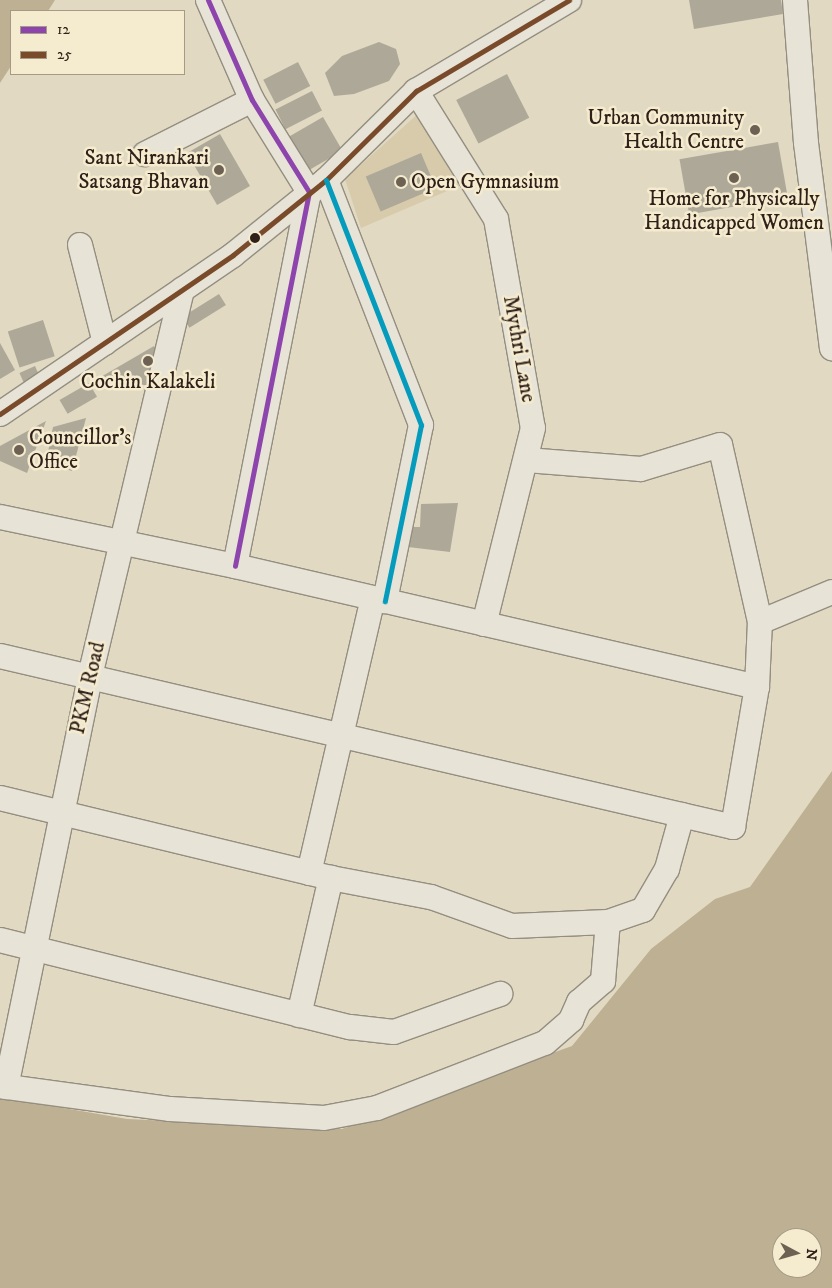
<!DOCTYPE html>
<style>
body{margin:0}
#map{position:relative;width:832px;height:1288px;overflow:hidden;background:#e1d9c1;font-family:"IM FELL DW Pica",serif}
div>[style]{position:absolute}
.green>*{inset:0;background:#d7cbab}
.water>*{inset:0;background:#bdb093}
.building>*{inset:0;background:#aea898;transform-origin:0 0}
.roads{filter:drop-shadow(1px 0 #948e80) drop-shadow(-1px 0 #948e80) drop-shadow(0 1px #948e80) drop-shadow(0 -1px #948e80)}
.minor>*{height:24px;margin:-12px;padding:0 12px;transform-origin:12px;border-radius:12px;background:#e7e3d7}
.bus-1>*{height:5px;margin:-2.5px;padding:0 2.5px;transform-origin:2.5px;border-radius:2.5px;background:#8e44ad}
.bus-2>*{height:5px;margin:-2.5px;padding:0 2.5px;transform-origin:2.5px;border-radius:2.5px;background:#7a4b2a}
.bus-3>*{height:5px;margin:-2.5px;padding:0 2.5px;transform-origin:2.5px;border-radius:2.5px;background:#059bbc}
.dots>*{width:14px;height:14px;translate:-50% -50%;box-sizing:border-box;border:2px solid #f5ebce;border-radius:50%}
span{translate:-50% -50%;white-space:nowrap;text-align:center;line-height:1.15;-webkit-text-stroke:5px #f5ebce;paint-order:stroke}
.poi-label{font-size:21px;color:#2f2019}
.right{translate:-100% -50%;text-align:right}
.left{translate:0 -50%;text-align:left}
.street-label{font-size:21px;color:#2f2019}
.legend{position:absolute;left:10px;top:10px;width:175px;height:65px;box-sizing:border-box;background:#f5ebce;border:1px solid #a69a86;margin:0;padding:6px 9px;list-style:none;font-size:15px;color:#2f2019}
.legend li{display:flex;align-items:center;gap:10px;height:25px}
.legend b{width:25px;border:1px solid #a69a86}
.north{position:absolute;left:772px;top:1228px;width:50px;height:50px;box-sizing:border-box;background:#f5ebce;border:1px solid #a69a86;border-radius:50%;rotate:96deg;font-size:14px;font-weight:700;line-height:20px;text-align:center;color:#2f2019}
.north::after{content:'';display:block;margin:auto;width:18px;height:22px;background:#6d6154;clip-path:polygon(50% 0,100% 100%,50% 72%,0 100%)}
</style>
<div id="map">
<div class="green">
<div style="clip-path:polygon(419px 113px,461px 185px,361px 228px,345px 179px)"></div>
</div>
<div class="water">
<div style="clip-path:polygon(0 0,55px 0,48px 11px,11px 11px,11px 66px,0 83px)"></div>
<div style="clip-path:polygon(evenodd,832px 771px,832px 1288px,0 1288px,0 1097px,127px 1119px,342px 1129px,572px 1046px,651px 949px,715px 899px,750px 887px,832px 771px,782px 1238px,812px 1238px,812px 1268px,782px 1268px,782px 1238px)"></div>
</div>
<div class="building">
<div style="clip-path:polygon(689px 0,781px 0,783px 14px,694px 29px)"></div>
<div style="clip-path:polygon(379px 42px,396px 49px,400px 64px,389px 81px,354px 94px,334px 96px,325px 73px,342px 56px)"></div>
<div style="left:298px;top:62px;width:27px;height:39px;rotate:63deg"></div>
<div style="left:507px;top:74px;width:49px;height:57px;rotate:63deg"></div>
<div style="left:312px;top:91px;width:22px;height:41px;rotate:63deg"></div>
<div style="left:323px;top:117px;width:39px;height:40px;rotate:60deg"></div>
<div style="left:220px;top:134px;width:60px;height:38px;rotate:60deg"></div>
<div style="left:778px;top:142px;width:56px;height:100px;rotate:80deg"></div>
<div style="left:421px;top:153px;width:38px;height:60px;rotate:67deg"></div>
<div style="left:219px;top:294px;width:13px;height:43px;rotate:58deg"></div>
<div style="left:43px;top:320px;width:38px;height:37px;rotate:72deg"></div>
<div style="clip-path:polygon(0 343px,15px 370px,0 379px)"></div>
<div style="clip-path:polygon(154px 346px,159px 354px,151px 386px,99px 378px)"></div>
<div style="left:35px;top:366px;width:12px;height:17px;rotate:66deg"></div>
<div style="left:89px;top:383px;width:16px;height:34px;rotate:60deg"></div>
<div style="clip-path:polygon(86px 418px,72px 471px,46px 462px,53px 427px)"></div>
<div style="clip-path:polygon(46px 421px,27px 473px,0 461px,0 446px)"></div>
<div style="clip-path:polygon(458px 503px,450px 552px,408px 547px,412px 527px,420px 527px,421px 504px)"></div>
</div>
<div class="roads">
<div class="minor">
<div style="left:208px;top:0;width:109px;rotate:66.3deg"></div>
<div style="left:252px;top:100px;width:108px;rotate:58.2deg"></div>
<div style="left:309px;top:192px;width:381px;rotate:101.2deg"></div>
<div style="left:795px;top:0;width:143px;rotate:85.6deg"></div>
<div style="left:806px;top:143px;width:207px;rotate:82.8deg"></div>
<div style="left:416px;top:91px;width:151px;rotate:58deg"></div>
<div style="left:496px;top:219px;width:212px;rotate:80deg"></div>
<div style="left:533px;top:428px;width:202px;rotate:104deg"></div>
<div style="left:145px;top:154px;width:120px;rotate:-26.8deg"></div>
<div style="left:326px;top:180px;width:263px;rotate:68.8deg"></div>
<div style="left:421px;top:425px;width:180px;rotate:101.6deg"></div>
<div style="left:80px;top:245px;width:101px;rotate:75.7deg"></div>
<div style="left:0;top:414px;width:282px;rotate:-34.3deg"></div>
<div style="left:233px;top:255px;width:119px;rotate:-38.9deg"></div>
<div style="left:326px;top:180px;width:127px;rotate:-44.7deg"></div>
<div style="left:416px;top:91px;width:178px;rotate:-30.7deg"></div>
<div style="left:0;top:517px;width:240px;rotate:11.8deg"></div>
<div style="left:235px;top:566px;width:536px;rotate:13.05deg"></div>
<div style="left:760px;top:622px;width:78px;rotate:-22.6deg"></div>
<div style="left:0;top:656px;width:753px;rotate:13.13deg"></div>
<div style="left:733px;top:827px;width:142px;rotate:-80.3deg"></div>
<div style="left:757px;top:687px;width:65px;rotate:-87.4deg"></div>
<div style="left:760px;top:622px;width:181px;rotate:-102.7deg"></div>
<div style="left:720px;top:445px;width:83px;rotate:163.1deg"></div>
<div style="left:641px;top:469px;width:115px;rotate:-175.5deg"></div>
<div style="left:0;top:798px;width:341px;rotate:13.6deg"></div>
<div style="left:331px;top:878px;width:102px;rotate:10.8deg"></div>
<div style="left:431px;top:897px;width:86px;rotate:19.7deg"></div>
<div style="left:512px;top:926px;width:96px;rotate:-2.4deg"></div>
<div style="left:608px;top:922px;width:37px;rotate:-19deg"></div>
<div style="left:643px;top:910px;width:48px;rotate:-59.7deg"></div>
<div style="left:667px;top:869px;width:56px;rotate:-74.5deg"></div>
<div style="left:309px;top:873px;width:281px;rotate:-76.9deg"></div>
<div style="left:0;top:940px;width:361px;rotate:14deg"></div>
<div style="left:350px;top:1027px;width:44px;rotate:6.5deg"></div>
<div style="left:394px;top:1032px;width:113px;rotate:-19.7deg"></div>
<div style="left:299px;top:1015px;width:141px;rotate:-76.9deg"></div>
<div style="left:0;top:1086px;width:172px;rotate:7.7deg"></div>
<div style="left:170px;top:1109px;width:154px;rotate:3.3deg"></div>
<div style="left:324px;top:1118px;width:54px;rotate:-10.7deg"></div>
<div style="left:377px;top:1108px;width:180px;rotate:-21.2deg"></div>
<div style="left:545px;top:1043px;width:35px;rotate:-41deg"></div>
<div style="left:571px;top:1020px;width:20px;rotate:-66deg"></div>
<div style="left:579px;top:1002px;width:32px;rotate:-41deg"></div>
<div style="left:603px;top:981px;width:59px;rotate:-85.2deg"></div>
<div style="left:6px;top:1087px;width:419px;rotate:-78.4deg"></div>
<div style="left:90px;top:676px;width:397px;rotate:-76.6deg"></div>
</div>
</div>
<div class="bus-1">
<div style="left:208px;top:0;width:109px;rotate:66.3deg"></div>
<div style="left:252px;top:100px;width:108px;rotate:58.2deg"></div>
<div style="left:309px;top:192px;width:381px;rotate:101.2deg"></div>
</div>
<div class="bus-2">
<div style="left:0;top:414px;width:282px;rotate:-34.3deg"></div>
<div style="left:233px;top:255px;width:119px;rotate:-38.9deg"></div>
<div style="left:326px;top:180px;width:127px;rotate:-44.7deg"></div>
<div style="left:416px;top:91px;width:178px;rotate:-30.7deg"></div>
</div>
<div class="bus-3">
<div style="left:326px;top:180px;width:263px;rotate:68.8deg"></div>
<div style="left:421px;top:425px;width:180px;rotate:101.6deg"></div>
</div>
<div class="dots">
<div style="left:755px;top:130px;background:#6d6154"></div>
<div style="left:219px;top:170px;background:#6d6154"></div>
<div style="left:734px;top:178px;background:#6d6154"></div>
<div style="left:401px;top:182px;background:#6d6154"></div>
<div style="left:255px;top:238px;background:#2f2019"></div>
<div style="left:148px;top:361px;background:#6d6154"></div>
<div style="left:19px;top:450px;background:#6d6154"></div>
</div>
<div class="poi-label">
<span class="right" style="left:744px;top:130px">Urban Community<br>Health Centre</span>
<span class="right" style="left:209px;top:170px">Sant Nirankari<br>Satsang Bhavan</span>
<span class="left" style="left:411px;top:182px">Open Gymnasium</span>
<span style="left:734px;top:211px">Home for Physically<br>Handicapped Women</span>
<span style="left:148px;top:382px">Cochin Kalakeli</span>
<span class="left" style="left:29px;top:450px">Councillor's<br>Office</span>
</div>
<div class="street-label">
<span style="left:519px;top:349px;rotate:80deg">Mythri Lane</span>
<span style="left:88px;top:688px;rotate:-77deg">PKM Road</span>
</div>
<ul class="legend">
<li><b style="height:6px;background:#8e44ad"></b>12</li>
<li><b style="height:6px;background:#7a4b2a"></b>25</li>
</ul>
<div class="north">N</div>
</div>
